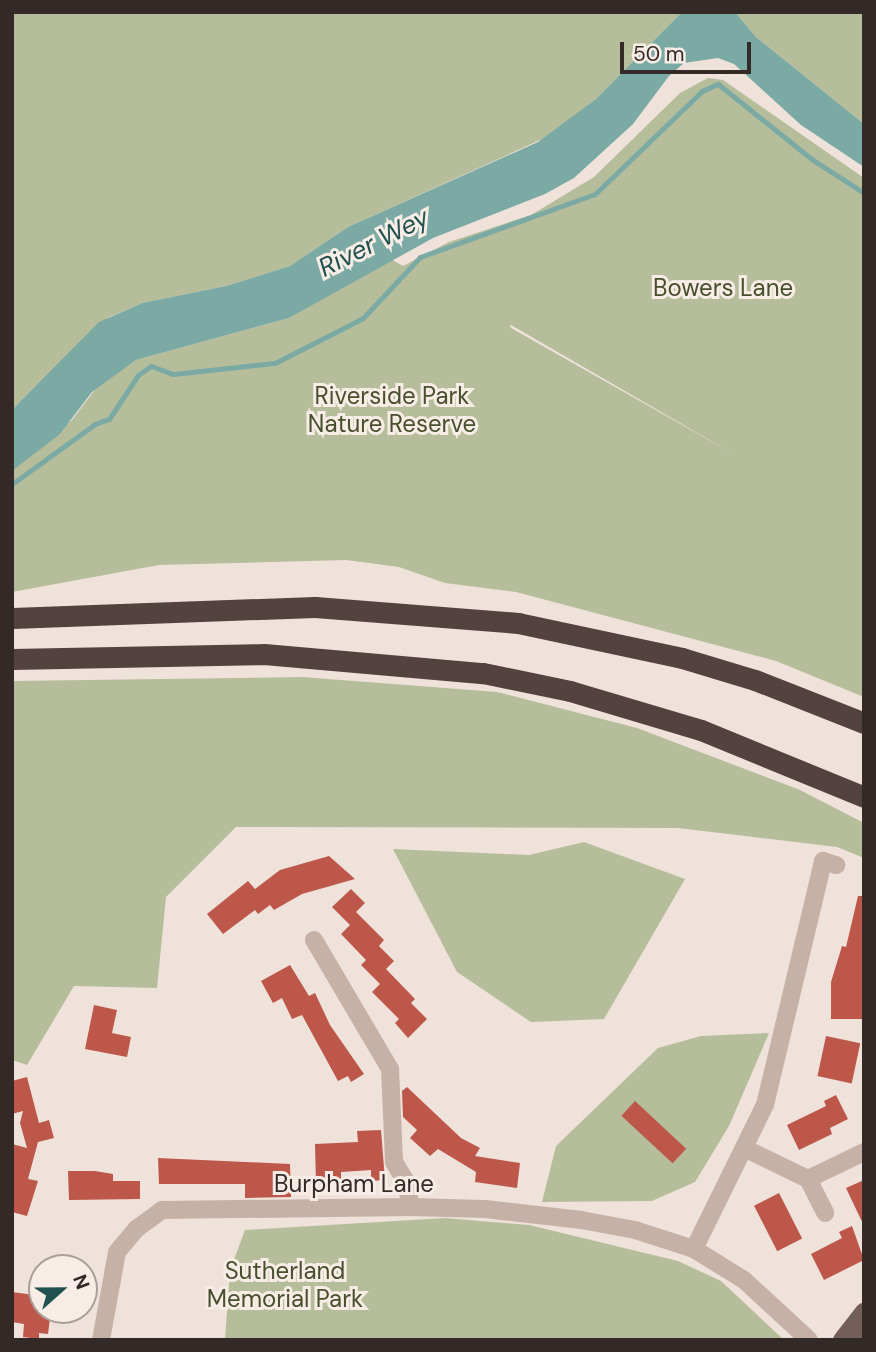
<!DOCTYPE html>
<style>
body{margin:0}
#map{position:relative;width:876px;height:1352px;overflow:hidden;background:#efe2da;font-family:"DM Sans",sans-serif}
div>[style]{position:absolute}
.green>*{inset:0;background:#b6bd9b}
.water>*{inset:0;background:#7baaa5}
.stream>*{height:5px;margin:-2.5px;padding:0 2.5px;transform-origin:2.5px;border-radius:2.5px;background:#7baaa5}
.building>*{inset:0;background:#bc574a;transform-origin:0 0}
.minor>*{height:18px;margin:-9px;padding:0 9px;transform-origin:9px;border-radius:9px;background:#c6b1a7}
.major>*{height:18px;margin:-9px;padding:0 9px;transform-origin:9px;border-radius:9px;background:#745e59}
.highway>*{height:21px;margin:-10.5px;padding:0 10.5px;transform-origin:10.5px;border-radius:10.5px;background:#53423f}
span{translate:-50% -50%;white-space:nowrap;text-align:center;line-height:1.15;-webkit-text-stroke:6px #f7ede6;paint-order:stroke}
.park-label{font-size:24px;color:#474f2d}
.street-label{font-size:24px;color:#332927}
.water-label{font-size:26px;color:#20514e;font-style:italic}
.frame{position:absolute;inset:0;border:14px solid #332927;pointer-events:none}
.north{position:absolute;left:28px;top:1254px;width:70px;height:70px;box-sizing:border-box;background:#f7ede6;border:2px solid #a99f9a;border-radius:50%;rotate:69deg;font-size:19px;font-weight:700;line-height:28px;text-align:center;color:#332927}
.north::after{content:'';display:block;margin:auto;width:24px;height:32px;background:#20514e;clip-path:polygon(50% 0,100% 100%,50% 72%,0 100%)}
.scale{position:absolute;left:620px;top:42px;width:131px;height:32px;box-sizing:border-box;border:4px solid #332927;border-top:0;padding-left:9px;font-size:21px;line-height:24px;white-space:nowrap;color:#332927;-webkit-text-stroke:5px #f7ede6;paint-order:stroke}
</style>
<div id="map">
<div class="green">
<div style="clip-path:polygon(12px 12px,682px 12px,596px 99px,549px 136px,348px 227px,290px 266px,226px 286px,142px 303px,109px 317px,12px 410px)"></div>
<div style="clip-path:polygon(735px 12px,864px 12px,864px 124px,756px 37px)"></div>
<div style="clip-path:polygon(evenodd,708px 78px,723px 80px,864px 178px,864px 697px,776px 661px,516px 592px,445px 583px,399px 567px,346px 560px,159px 565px,12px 592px,12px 470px,72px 420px,97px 387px,136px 360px,289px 318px,391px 259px,403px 266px,449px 242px,531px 215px,594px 177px,680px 93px,708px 78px,510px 325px,511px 325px,737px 456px,511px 328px,510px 325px)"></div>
<div style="clip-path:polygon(302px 677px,497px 692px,637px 728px,800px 790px,864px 823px,864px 858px,837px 847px,678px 828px,236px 827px,166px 897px,157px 988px,74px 986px,27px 1065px,12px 1060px,12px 681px)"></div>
<div style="clip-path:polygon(584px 842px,685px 879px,604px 1019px,531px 1022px,457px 972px,393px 849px,529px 855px)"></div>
<div style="clip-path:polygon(769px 1033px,729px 1126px,695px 1182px,652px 1201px,542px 1202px,556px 1146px,658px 1048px,701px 1036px)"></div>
<div style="clip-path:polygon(445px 1218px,529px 1225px,678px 1261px,721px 1281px,784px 1340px,225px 1340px,230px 1270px,245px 1230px)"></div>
</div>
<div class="water">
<div style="clip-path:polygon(682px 12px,735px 12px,756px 37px,864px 124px,864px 167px,801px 125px,734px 64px,718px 58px,684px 63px,669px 76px,633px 124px,574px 178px,545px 194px,433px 238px,289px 318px,136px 360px,92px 392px,60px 434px,12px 471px,12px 410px,99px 322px,142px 303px,226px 286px,290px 266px,348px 227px,538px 142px,596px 99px)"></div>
</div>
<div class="stream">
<div style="left:12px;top:484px;width:102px;rotate:-35.9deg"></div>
<div style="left:95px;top:424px;width:15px;rotate:-20deg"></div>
<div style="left:109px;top:419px;width:53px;rotate:-56.6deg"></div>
<div style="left:138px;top:375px;width:16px;rotate:-35deg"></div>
<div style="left:151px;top:366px;width:23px;rotate:20deg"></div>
<div style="left:173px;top:374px;width:103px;rotate:-6.2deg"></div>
<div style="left:275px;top:363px;width:99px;rotate:-27.1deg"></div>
<div style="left:363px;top:318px;width:83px;rotate:-46.9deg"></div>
<div style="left:420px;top:257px;width:186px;rotate:-19.8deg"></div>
<div style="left:595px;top:194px;width:149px;rotate:-43.9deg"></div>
<div style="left:702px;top:91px;width:17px;rotate:-24deg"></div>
<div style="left:718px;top:84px;width:122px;rotate:38.7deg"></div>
<div style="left:813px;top:160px;width:61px;rotate:32.9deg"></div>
</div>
<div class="building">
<div style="clip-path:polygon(329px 856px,355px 879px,302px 894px,274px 910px,270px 905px,258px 914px,255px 910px,223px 934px,207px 914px,248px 881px,255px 889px,280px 870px)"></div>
<div style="clip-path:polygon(351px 889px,365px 903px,356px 912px,384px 940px,379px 946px,394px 961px,386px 969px,415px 999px,411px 1003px,427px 1019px,408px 1038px,395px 1023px,399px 1019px,372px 992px,380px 984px,361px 965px,366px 960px,341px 934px,350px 925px,332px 907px)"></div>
<div style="clip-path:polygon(858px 896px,864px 896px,863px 1019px,831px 1019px,831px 982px,842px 946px,846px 947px)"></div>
<div style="clip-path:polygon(290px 965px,309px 996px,315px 993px,330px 1025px,364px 1074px,351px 1082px,348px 1076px,338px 1081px,302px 1015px,292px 1019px,282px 998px,273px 1003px,261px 981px)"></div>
<div style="clip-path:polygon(94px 1005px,117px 1010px,112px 1033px,131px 1037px,127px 1057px,85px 1049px)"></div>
<div style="left:826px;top:1036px;width:35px;height:41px;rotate:12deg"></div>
<div style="clip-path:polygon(27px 1077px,39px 1123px,49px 1120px,54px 1138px,38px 1142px,28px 1179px,38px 1181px,27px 1216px,12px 1212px,12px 1144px,27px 1148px,20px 1123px,23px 1111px,12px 1114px,12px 1081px)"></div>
<div style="clip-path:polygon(407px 1087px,461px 1138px,480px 1148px,475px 1156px,520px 1163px,517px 1188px,475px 1182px,476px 1172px,438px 1149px,430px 1156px,410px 1138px,417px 1130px,403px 1117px,402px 1091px)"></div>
<div style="clip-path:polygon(836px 1095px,848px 1119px,830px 1128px,832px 1134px,799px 1150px,787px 1125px,826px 1106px,824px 1101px)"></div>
<div style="left:635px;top:1101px;width:70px;height:20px;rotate:43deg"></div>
<div style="clip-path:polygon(381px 1130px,385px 1180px,371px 1181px,371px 1170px,341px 1172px,341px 1183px,316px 1184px,315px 1144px,358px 1142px,357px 1131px)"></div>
<div style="clip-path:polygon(158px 1158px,290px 1164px,291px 1197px,245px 1198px,245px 1184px,159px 1184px)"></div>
<div style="clip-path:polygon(68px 1171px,95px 1171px,113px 1174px,113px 1181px,140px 1181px,140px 1199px,69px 1200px)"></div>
<div style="clip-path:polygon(864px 1180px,864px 1226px,846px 1188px)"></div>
<div style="left:779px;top:1193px;width:51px;height:28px;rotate:63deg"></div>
<div style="clip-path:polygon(852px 1226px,864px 1260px,824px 1280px,811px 1254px,842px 1238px,839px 1232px)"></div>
<div style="clip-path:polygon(12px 1292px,42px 1296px,42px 1310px,51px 1310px,48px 1334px,39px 1333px,39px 1339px,23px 1337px,24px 1324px,12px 1322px)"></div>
</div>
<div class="minor">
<div style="left:314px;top:940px;width:150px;rotate:59.5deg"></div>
<div style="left:390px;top:1069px;width:93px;rotate:87.5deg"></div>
<div style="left:394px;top:1162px;width:21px;rotate:59deg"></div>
<div style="left:405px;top:1180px;width:28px;rotate:77deg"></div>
<div style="left:746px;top:1149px;width:69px;rotate:25.8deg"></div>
<div style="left:808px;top:1179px;width:62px;rotate:-25.7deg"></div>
<div style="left:808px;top:1179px;width:38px;rotate:63deg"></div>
<div style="left:694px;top:1249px;width:161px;rotate:-63.8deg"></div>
<div style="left:765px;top:1105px;width:251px;rotate:-76.6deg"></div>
<div style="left:823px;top:861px;width:14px;rotate:17deg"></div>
<div style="left:101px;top:1340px;width:89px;rotate:-79.7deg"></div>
<div style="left:117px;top:1252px;width:30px;rotate:-50deg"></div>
<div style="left:136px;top:1229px;width:32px;rotate:-36deg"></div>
<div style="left:162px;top:1210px;width:249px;rotate:-0.7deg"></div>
<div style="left:411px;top:1207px;width:74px;rotate:1.5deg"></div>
<div style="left:485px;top:1209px;width:97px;rotate:6.5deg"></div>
<div style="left:581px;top:1220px;width:55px;rotate:10.5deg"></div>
<div style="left:635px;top:1230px;width:62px;rotate:17.9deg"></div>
<div style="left:694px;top:1249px;width:59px;rotate:31.8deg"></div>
<div style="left:744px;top:1280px;width:88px;rotate:42.7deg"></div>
</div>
<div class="major">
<div style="left:842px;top:1340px;width:36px;rotate:-52deg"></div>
<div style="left:861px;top:1340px;width:5px;rotate:-53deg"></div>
</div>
<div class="highway">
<div style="left:12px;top:618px;width:303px;rotate:-2.1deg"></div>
<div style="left:315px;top:607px;width:204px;rotate:4.5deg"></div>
<div style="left:518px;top:623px;width:168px;rotate:12deg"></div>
<div style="left:682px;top:658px;width:76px;rotate:16.8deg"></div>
<div style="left:755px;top:680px;width:117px;rotate:21.5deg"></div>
<div style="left:12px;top:659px;width:252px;rotate:-1.1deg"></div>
<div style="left:264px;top:654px;width:220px;rotate:5deg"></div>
<div style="left:483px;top:673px;width:89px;rotate:11.7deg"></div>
<div style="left:570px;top:691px;width:137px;rotate:16.6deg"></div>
<div style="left:701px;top:730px;width:176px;rotate:22.3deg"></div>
</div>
<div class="park-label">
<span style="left:723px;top:288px">Bowers Lane</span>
<span style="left:392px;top:410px">Riverside Park<br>Nature Reserve</span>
<span style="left:285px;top:1285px">Sutherland<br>Memorial Park</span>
</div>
<div class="street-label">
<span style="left:354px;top:1184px">Burpham Lane</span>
</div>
<div class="water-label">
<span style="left:374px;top:243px;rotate:-27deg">River Wey</span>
</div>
<div class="frame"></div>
<div class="north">N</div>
<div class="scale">50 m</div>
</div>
